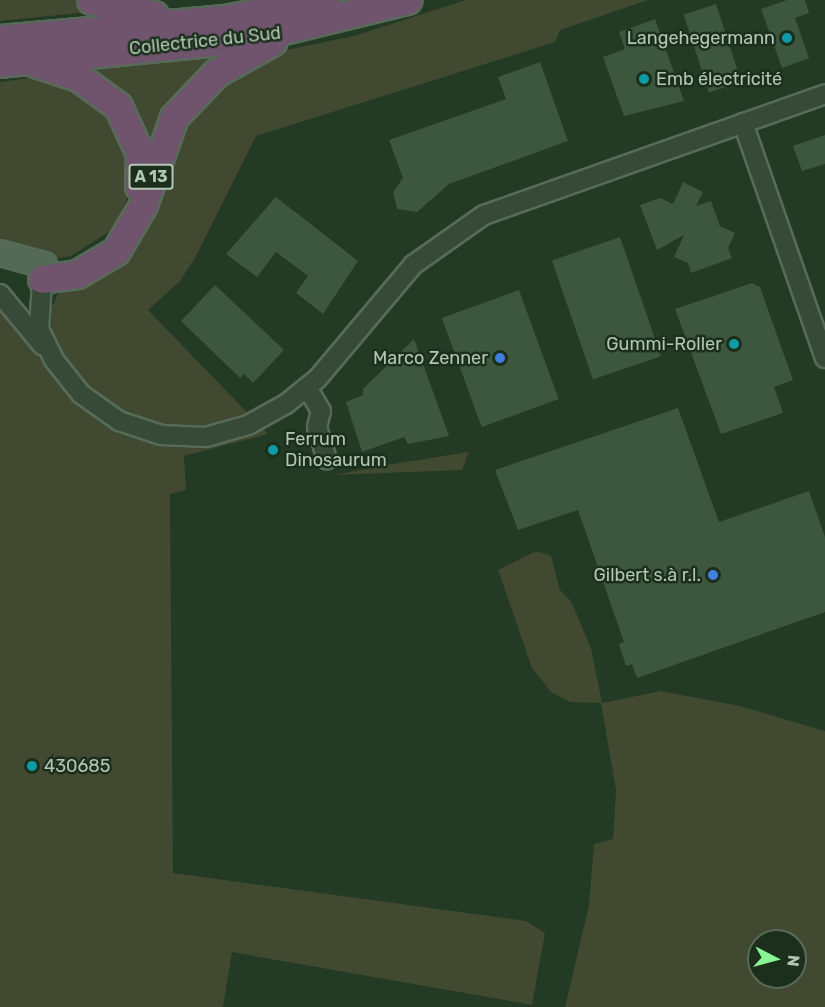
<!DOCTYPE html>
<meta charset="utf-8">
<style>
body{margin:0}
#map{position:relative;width:825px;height:1007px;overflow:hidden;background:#233a24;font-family:Rubik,sans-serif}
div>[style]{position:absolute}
.green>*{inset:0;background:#414931}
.building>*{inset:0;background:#3c573e;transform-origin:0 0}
.roads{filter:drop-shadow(2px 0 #576b59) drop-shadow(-2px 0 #576b59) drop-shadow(0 2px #576b59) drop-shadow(0 -2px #576b59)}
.minor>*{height:18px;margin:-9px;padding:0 9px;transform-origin:9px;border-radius:9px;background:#374a38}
.major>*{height:24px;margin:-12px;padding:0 12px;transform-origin:12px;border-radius:12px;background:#556a56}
.highway>*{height:27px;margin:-13.5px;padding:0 13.5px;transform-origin:13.5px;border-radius:13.5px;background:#70546d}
.dots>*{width:16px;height:16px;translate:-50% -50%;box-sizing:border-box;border:3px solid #1c2f1d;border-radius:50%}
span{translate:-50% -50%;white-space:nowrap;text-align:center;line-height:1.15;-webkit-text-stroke:5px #1c2f1d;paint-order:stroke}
.shield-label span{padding:2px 4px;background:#1c2f1d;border:2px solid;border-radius:4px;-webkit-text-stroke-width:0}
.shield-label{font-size:16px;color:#b2c6b4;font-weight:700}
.poi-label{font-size:18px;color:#b2c6b4}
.right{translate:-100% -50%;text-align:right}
.left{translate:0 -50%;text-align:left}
.street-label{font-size:18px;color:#b2c6b4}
.north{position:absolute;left:747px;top:929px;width:60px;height:60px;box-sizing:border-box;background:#1c2f1d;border:2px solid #586b59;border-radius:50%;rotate:96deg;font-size:16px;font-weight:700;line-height:24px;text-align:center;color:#b2c6b4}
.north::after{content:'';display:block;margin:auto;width:21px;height:27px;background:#89f493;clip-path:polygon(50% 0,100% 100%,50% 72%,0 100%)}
</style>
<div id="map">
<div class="green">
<div style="clip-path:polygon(0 0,80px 0,89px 12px,0 21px)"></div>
<div style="clip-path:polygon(466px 0,648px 0,560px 30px,555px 42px,256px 136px,195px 258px,180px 281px,148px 310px,268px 434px,184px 456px,186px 490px,170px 494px,173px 873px,526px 921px,545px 933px,532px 1005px,232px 952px,223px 1007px,0 1007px,0 301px,47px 363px,62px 356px,52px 332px,50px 311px,58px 294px,105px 270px,166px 147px,199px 95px,271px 53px,354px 36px)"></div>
<div style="clip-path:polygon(239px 55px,146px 161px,73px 68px)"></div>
<div style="clip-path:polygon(36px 77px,70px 81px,114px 109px,135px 179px,115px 228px,71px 256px,45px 260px,0 248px,0 82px)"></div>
<div style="clip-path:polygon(469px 452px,462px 470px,334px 475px,386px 465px)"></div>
<div style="clip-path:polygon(evenodd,536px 551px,551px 556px,560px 590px,571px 601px,591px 648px,602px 703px,661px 691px,740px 706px,825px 731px,825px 1007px,565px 1007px,589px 905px,594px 844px,613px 839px,616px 790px,601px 703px,570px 702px,551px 692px,532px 668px,498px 570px,536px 551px,759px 941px,795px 941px,795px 977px,759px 977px,759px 941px)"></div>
</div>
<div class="building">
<div style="clip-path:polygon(787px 0,805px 0,809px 13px,795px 18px,809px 58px,782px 68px,761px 9px)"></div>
<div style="left:716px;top:4px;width:82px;height:34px;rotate:72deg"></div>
<div style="clip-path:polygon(655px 19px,684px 101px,624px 116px,603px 57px,625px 49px,619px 32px)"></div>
<div style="clip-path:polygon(540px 62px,568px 141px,449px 184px,417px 212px,397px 209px,393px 192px,403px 178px,389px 140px,506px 99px,498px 77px)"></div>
<div style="clip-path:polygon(825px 135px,825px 164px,802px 171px,793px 146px)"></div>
<div style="clip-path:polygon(683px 182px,703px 192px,696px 206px,711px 201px,720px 226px,735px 233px,728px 248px,732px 258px,691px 273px,688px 263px,674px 257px,684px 235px,657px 250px,640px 205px,660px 198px,673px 204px)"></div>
<div style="clip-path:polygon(276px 197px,358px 261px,323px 314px,296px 293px,308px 276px,276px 252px,257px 277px,226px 254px)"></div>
<div style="left:620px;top:237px;width:126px;height:72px;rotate:71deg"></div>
<div style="clip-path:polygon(752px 283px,760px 287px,793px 380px,774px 387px,783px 413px,721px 434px,675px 309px)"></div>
<div style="clip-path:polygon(215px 285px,284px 350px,253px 383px,244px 374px,240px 378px,181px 321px)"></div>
<div style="left:519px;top:290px;width:116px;height:82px;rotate:70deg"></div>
<div style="clip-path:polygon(414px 339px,449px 436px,408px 444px,404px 437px,362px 452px,346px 402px,363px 395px,363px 389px)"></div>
<div style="clip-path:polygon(678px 408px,719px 522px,809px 491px,825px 537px,825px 612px,637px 678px,632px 664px,626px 666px,619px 644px,624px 642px,578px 510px,518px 530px,495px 470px)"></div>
</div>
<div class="roads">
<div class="minor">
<div style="left:743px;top:123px;width:249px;rotate:70.8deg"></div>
<div style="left:43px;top:268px;width:61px;rotate:93.8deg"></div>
<div style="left:39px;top:329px;width:34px;rotate:64deg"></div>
<div style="left:54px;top:360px;width:43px;rotate:51.5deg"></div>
<div style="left:81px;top:394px;width:47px;rotate:35.4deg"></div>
<div style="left:119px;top:421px;width:44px;rotate:18.4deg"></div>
<div style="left:161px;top:435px;width:45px;rotate:2.5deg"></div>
<div style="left:206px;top:437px;width:44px;rotate:-15.9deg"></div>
<div style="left:248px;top:425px;width:43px;rotate:-28.9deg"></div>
<div style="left:286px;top:404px;width:41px;rotate:-39.1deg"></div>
<div style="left:318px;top:378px;width:148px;rotate:-49.9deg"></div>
<div style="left:413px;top:265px;width:87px;rotate:-35.2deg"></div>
<div style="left:484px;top:215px;width:362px;rotate:-19.5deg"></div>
<div style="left:0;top:294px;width:67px;rotate:50.4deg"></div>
<div style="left:307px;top:387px;width:28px;rotate:60deg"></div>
<div style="left:321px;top:411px;width:16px;rotate:104deg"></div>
<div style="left:317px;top:427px;width:34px;rotate:73deg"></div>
</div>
<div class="major">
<div style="left:0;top:253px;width:46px;rotate:15.3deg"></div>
</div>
<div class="highway">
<div style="left:91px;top:0;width:65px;rotate:13.4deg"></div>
<div style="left:0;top:39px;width:225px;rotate:-5.1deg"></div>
<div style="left:224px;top:19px;width:102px;rotate:-10.8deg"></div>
<div style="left:32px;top:62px;width:48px;rotate:18.1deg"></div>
<div style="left:78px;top:77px;width:49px;rotate:35.9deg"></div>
<div style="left:118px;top:106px;width:53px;rotate:65.4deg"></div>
<div style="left:140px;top:154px;width:32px;rotate:92deg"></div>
<div style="left:0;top:63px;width:252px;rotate:-5.7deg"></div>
<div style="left:251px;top:38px;width:161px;rotate:-13.7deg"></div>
<div style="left:42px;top:279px;width:35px;rotate:-8deg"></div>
<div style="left:77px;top:274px;width:45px;rotate:-30.5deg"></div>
<div style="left:116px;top:251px;width:53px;rotate:-59.6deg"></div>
<div style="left:143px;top:205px;width:93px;rotate:-70.6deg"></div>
<div style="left:174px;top:117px;width:61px;rotate:-46.3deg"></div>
<div style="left:216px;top:73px;width:65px;rotate:-29.3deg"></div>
</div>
</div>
<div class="dots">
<div style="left:787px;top:38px;background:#0f9aa8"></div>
<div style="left:644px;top:79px;background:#0f9aa8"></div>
<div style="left:734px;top:344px;background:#0f9aa8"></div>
<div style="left:500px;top:358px;background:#3f7fe0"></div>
<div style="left:273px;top:450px;background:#0f9aa8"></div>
<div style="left:713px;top:575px;background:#3f7fe0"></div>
<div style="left:32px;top:766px;background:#0f9aa8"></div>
</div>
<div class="shield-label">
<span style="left:151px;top:177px">A 13</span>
</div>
<div class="poi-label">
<span class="right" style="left:775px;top:38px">Langehegermann</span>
<span class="left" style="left:656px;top:79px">Emb électricité</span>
<span class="right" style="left:722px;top:344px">Gummi-Roller</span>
<span class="right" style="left:488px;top:358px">Marco Zenner</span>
<span class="left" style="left:285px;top:450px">Ferrum<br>Dinosaurum</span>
<span class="right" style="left:701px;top:575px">Gilbert s.à r.l.</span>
<span class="left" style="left:44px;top:766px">430685</span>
</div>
<div class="street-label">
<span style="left:205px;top:41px;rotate:-6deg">Collectrice du Sud</span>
</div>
<div class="north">N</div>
</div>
